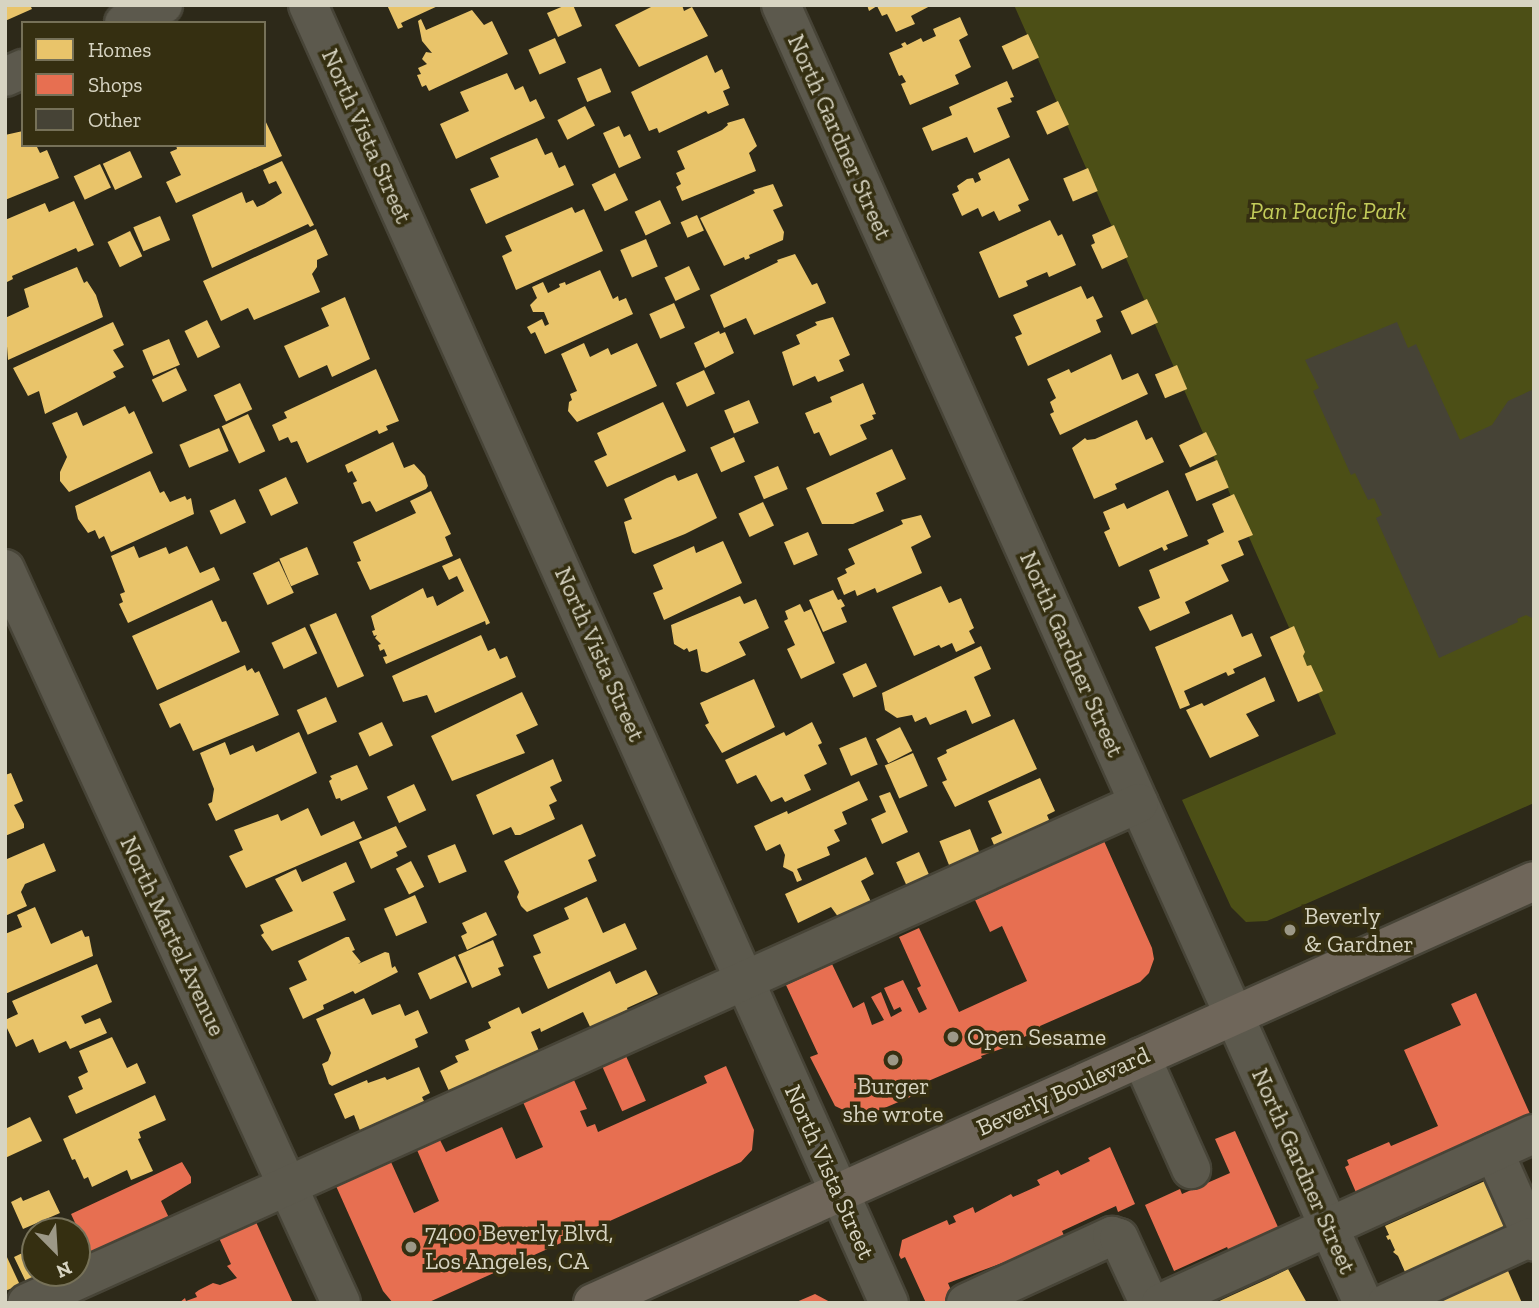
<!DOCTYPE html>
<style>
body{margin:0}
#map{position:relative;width:1539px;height:1308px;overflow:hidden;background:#2d2919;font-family:"Zilla Slab",serif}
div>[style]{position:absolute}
.green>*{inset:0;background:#4c4f16}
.homes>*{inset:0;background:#e9c46a;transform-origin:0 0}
.shops>*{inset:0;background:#e76f51;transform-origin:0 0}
.building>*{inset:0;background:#464336}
.roads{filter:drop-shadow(2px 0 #474437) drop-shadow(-2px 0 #474437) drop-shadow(0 2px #474437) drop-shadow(0 -2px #474437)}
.minor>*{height:38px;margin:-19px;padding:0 19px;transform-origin:19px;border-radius:19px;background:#5c594d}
.major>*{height:38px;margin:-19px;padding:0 19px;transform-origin:19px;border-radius:19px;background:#6f665a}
.dots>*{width:19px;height:19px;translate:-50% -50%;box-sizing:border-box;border:4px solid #352f11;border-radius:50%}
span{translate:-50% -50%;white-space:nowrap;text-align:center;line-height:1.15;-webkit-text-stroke:7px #352f11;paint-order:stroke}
.street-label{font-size:24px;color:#d7d4c2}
.park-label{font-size:24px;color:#c3cc5a;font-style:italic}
.poi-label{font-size:24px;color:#d7d4c2}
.left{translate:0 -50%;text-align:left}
.frame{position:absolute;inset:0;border:7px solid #d7d4c2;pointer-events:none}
.legend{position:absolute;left:21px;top:21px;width:245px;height:126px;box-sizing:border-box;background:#352f11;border:2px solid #767158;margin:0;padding:9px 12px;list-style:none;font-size:21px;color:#d7d4c2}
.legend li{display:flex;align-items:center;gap:14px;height:35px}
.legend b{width:35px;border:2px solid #767158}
.north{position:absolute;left:21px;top:1217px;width:70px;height:70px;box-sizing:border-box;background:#352f11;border:2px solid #767158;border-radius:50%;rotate:156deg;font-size:19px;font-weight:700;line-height:28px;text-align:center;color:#d7d4c2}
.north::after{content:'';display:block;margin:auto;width:24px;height:32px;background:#9c9887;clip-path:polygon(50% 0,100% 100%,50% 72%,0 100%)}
</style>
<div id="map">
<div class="green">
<div style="clip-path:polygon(1014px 5px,1534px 5px,1534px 803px,1267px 921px,1246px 922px,1231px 907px,1182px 800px,1336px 734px)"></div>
</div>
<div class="homes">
<div style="clip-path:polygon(5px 5px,30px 5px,32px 9px,5px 21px)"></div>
<div style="clip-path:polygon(387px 5px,440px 5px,401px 23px,403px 27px,398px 29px)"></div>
<div style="clip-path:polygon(566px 5px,573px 5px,582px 26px,558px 37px,547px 13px)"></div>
<div style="clip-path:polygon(655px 5px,682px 5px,684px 11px,692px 7px,708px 36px,639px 67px,615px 25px)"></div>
<div style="clip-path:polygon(867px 5px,932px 5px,911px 16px,915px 24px,896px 32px,887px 14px,882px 16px,877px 6px,869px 11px)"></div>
<div style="clip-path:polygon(472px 10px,484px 25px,492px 21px,508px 54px,429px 91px,426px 85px,422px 87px,417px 75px,421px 74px,418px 68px,427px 64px,422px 59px,426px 52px,432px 53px,422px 41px,418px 21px,421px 19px,426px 30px)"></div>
<div style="clip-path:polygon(960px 17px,968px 35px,959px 40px,971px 67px,955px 75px,959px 84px,910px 105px,901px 84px,906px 82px,902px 75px,899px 76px,889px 53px,903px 47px,901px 44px,905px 42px,907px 45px,921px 38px,923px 42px,936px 36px,933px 29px)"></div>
<div style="left:1028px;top:34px;width:26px;height:29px;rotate:65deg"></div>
<div style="left:555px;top:38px;width:27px;height:29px;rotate:66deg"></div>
<div style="clip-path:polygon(707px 55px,715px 73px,722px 69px,730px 88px,723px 91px,729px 105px,708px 114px,706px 111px,659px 133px,657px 128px,649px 131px,631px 92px)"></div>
<div style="left:601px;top:68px;width:26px;height:26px;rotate:67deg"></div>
<div style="clip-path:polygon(507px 73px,515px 90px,523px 86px,530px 102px,536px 99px,545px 118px,456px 159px,440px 124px,469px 111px,460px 92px)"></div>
<div style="clip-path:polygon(1007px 81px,1014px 97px,1010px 98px,1012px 102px,997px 108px,1010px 137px,974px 153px,967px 137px,932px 151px,922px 128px,952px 115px,949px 107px)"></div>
<div style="left:1058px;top:101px;width:26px;height:24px;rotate:65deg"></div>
<div style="left:585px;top:106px;width:22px;height:31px;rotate:63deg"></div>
<div style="clip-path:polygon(264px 118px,282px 156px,176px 203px,166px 182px,181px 175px,170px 152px,177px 149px,176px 145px,264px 145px)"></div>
<div style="clip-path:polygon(744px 118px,757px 146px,749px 153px,756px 171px,682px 201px,676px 187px,681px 184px,676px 173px,685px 169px,677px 151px,722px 130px,728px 125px,727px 123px)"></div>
<div style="clip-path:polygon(619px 126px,624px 137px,630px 134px,641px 158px,619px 168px,603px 133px)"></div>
<div style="clip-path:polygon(23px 131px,23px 145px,36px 145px,40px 153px,47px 150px,59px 178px,5px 200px,5px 135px)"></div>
<div style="clip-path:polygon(537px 138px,545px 155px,552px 152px,559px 168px,565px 165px,574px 185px,486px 224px,470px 189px,499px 177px,490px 158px)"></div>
<div style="left:130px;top:151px;width:29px;height:30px;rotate:65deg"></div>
<div style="clip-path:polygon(1009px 158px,1029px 200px,1018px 205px,1021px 211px,999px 221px,994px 211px,982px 217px,978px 208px,962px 216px,952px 194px,959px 191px,957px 186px,967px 179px,973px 178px,975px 183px,981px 180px,978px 173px)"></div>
<div style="clip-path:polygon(282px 161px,314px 225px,310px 227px,308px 224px,212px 268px,192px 215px,242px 192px,246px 203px,253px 200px,257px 207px,264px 204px,282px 193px,276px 181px,269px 184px,263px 170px)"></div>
<div style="left:100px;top:164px;width:26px;height:29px;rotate:65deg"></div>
<div style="left:1088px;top:168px;width:25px;height:27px;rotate:67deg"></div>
<div style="left:615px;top:173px;width:30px;height:26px;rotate:64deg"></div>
<div style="clip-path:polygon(773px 184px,783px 206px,773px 210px,784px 232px,783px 240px,749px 255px,750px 258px,745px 260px,744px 257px,724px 266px,700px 218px,755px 193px,753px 190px)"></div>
<div style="left:660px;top:200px;width:26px;height:28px;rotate:65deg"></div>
<div style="clip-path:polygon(74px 201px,94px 245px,78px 252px,76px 248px,12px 276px,13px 279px,5px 283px,5px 220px,45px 203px,49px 212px)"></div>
<div style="clip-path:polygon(572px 207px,575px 213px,584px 209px,603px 251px,516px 290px,502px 256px,512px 251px,505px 236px)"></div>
<div style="left:697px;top:215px;width:17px;height:18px;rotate:66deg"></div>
<div style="left:160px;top:216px;width:26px;height:29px;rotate:67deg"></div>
<div style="clip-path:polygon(1050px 220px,1058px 236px,1062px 234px,1076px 265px,1049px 277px,1047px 272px,1026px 281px,1028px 286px,999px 298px,979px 252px)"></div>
<div style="clip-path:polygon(1114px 225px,1128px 257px,1102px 269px,1091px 245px,1095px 243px,1092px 235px)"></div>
<div style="clip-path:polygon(316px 229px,328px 255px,317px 260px,317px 267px,312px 274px,320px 292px,254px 320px,248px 308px,221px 321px,203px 281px)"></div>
<div style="left:130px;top:231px;width:28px;height:25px;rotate:64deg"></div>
<div style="left:646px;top:239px;width:30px;height:28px;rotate:67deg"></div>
<div style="clip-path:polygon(795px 254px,812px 285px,817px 283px,826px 303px,754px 335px,746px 318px,724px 328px,710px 295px,778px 262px,777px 260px)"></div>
<div style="left:689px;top:266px;width:26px;height:27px;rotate:65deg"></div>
<div style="clip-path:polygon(77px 267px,84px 283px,87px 281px,96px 295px,103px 317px,8px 360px,5px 318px,29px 307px,24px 289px)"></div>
<div style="clip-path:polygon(600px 270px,613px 299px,618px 296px,619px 301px,626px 298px,633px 314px,545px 354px,535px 332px,531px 334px,527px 327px,542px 319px,545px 326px,549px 324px,544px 312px,533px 312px,530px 305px,537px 298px,532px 287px,543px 282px,548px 293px,560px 287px,559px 284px,565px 282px,566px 285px)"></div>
<div style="clip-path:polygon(1081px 286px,1087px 299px,1093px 296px,1103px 317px,1096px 320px,1101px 332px,1028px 366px,1015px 337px,1022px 334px,1013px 315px)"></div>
<div style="clip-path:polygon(345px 297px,370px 359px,332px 377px,327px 365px,299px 378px,284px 346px,329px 326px,321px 308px)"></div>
<div style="left:1147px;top:299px;width:26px;height:29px;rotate:65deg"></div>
<div style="left:674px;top:303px;width:27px;height:27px;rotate:66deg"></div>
<div style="clip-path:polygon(833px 317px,850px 355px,839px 360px,844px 371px,818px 382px,815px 376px,793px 386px,782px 352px,800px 344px,796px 335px,817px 325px,815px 322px)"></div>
<div style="left:207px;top:320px;width:30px;height:25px;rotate:64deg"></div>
<div style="clip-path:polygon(113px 322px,124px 345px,113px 350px,124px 367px,113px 372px,116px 377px,45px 414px,39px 391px,28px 396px,13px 368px)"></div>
<div style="clip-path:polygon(719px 331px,720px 334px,725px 332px,734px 353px,705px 368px,694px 343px)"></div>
<div style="left:169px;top:339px;width:28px;height:29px;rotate:67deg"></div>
<div style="clip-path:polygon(584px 343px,590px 357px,608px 348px,611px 355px,637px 343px,657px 386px,577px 422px,568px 411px,569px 402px,572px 400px,570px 394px,577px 391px,561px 354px)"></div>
<div style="clip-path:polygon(1111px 354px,1122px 380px,1138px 373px,1148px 394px,1060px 435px,1050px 414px,1054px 412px,1050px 402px,1056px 398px,1047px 379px,1069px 369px,1071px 373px)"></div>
<div style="left:1177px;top:365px;width:26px;height:24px;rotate:67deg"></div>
<div style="left:176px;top:368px;width:25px;height:27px;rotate:64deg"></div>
<div style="clip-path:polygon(376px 369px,399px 421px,386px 426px,388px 430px,379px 434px,377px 430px,307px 463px,297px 441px,291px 443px,288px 437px,279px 441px,272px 425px,287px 418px,284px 412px)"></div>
<div style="left:704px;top:370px;width:26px;height:31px;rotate:65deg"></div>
<div style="left:240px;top:383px;width:29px;height:29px;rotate:65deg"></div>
<div style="clip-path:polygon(863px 383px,876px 414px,872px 415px,874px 419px,860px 425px,867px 439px,830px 456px,819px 432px,814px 434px,805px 413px,832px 402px,830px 397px)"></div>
<div style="left:749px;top:400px;width:25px;height:27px;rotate:67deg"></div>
<div style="clip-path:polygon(663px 402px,686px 451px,607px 487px,594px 461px,607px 455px,597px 433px)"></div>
<div style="clip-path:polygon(125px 406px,129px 414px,134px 411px,153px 453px,69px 492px,60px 481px,60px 472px,67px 457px,52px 423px,77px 412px,83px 426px)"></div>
<div style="left:248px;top:414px;width:41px;height:29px;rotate:65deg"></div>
<div style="clip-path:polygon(1137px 420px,1146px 440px,1152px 437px,1164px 462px,1115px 484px,1117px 489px,1094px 499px,1072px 448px,1085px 438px,1087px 440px,1095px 439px)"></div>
<div style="left:219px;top:428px;width:25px;height:43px;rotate:67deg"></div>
<div style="left:1206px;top:432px;width:25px;height:30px;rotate:64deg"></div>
<div style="left:734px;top:437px;width:27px;height:26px;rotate:66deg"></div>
<div style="clip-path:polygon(393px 442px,404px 468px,414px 464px,425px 476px,428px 486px,426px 489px,376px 512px,370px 501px,362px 504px,353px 483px,357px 481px,352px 471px,348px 473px,345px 465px)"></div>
<div style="clip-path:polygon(892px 449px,906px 479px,876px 493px,884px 511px,853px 524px,822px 524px,806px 488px)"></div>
<div style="left:1217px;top:460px;width:30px;height:35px;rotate:67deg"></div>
<div style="left:778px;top:466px;width:25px;height:26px;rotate:67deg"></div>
<div style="clip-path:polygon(150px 471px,160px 493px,164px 491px,170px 502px,185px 496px,187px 500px,191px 498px,194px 514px,111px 552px,104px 536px,99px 539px,95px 530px,88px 533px,78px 519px,75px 506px)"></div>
<div style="clip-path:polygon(697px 473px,717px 518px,685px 534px,635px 554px,632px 552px,624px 522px,632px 519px,624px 499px,667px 478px,675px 475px,678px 481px)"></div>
<div style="left:286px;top:477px;width:29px;height:30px;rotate:65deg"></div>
<div style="clip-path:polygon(1168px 490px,1188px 536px,1166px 545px,1168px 549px,1164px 551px,1162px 547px,1119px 567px,1104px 532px,1110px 529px,1103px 512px,1124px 503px,1127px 509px)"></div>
<div style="clip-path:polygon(431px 491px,451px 534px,445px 537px,453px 556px,370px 590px,357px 562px,361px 561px,353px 542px,416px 513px,410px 501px)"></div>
<div style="clip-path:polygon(1234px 494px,1253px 535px,1238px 541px,1244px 555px,1221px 565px,1229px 581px,1185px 602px,1190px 613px,1150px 631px,1138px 607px,1160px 598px,1149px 570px,1209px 544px,1207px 540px,1224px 532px,1212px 504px)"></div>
<div style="left:235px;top:499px;width:26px;height:28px;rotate:65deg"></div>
<div style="left:763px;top:502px;width:26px;height:27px;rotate:65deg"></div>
<div style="clip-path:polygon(921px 515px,931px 537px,911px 547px,922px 573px,877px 593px,875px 588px,857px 596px,855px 590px,844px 595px,837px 578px,847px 573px,845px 569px,855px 564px,848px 549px,903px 524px,901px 520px)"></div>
<div style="left:808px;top:532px;width:25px;height:26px;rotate:67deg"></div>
<div style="clip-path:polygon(723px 541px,742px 583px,664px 620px,653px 593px,663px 589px,653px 565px,694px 546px,696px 553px)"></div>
<div style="clip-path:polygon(134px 546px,139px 558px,166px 547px,169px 554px,187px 546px,200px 573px,214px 567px,220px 580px,128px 623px,119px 604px,123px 602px,120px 594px,125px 592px,111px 556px)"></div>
<div style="left:307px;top:547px;width:30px;height:30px;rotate:67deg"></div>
<div style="clip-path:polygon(460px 558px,490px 623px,486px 625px,485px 621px,386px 664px,383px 657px,387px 656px,384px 649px,380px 651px,378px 645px,381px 644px,375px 638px,377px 635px,374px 636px,372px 631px,375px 630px,371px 616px,423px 588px,427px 598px,433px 596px,437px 606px,464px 591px,457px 576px,449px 580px,442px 566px)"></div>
<div style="left:279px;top:561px;width:35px;height:29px;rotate:65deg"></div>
<div style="clip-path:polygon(941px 586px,949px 603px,961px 598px,974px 628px,969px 631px,975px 643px,956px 652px,952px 643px,941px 648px,939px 645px,914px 656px,892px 607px)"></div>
<div style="clip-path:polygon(833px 590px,838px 600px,841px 599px,845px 606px,841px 608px,847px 622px,823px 632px,809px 600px)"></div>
<div style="clip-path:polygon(740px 596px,744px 604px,756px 599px,769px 628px,739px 642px,746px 655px,707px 673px,701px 671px,697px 649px,689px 652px,687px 648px,684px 650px,674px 644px,671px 625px)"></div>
<div style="clip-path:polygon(212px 600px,222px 622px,226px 621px,240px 652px,157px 690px,132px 636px)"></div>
<div style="clip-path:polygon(800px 604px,804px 612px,811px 609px,835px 663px,801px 679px,787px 649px,795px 645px,784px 621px,788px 619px,785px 611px)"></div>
<div style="left:336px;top:613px;width:69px;height:29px;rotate:66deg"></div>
<div style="clip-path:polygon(1232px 614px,1242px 637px,1252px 633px,1262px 656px,1233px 669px,1235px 673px,1228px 676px,1226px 672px,1184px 691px,1190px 705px,1180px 709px,1155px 647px)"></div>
<div style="clip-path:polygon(1294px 626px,1305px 652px,1303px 656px,1307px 666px,1311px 665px,1323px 691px,1298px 702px,1270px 637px)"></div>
<div style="left:305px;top:627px;width:29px;height:37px;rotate:65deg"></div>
<div style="clip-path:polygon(481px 635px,488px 651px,495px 648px,500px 659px,507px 656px,516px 677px,435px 713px,427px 695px,403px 702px,392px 676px)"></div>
<div style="clip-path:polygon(981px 646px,991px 669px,974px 677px,991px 716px,972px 724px,966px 710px,930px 725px,926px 717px,915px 722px,912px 715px,897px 718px,885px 710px,882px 693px)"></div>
<div style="left:866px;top:663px;width:26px;height:26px;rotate:65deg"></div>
<div style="clip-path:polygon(245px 665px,247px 671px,252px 668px,255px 673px,259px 671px,279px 715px,193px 751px,180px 723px,170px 728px,159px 704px)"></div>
<div style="clip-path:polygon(1265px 677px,1275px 701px,1246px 714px,1259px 736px,1210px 758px,1186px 710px,1202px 703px,1204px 706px)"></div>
<div style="clip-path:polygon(754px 679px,775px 727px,722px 753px,705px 725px,709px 723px,700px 703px)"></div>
<div style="clip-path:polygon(522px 692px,538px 725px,516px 735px,525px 753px,452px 781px,431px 736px)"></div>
<div style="left:326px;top:697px;width:27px;height:32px;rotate:66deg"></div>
<div style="clip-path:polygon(1014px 719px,1037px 769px,955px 807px,942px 782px,947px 780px,937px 758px,947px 753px,946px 750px)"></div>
<div style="left:382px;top:722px;width:26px;height:26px;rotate:65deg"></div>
<div style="clip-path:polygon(812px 722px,822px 743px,818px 745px,827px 764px,804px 775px,811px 790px,785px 802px,782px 797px,771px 802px,756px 775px,737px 784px,725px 760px,784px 732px,786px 736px)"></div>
<div style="left:900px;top:727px;width:27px;height:27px;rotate:63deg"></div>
<div style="clip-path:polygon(299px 732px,317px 773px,216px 821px,208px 804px,212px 802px,214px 789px,200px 753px,225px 742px,230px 755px,253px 745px,256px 752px)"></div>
<div style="left:866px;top:737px;width:30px;height:29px;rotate:67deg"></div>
<div style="left:913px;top:753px;width:36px;height:31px;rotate:66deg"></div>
<div style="clip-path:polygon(553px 759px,562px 781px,550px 787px,557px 801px,549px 805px,555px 819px,520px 835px,515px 835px,511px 827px,493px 835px,476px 795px)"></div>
<div style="clip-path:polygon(357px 765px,368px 789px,341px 801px,340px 798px,336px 799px,329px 781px,332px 779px,330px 776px)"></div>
<div style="clip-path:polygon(11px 773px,23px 801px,14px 805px,24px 824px,24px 828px,5px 836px,5px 775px)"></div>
<div style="clip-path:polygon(1040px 778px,1055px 811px,1047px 815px,1052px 827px,997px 852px,991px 838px,1002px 833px,988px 801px)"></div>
<div style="clip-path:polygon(859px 781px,868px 800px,842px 812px,847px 824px,834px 830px,840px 841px,827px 847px,830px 855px,797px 869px,802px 880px,797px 882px,793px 872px,783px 867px,785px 855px,780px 844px,766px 851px,754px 826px,787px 811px,788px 814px)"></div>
<div style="left:414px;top:784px;width:29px;height:30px;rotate:65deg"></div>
<div style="clip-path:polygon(890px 792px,908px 832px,882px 844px,871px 819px,886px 812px,879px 796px)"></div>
<div style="clip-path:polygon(308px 808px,321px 836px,354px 821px,362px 838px,246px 888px,229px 856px,243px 850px,234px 830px,278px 814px,281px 821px)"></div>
<div style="clip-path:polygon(582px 824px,596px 856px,588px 860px,597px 881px,527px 912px,521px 906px,517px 897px,519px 892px,504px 861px)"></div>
<div style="clip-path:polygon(396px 826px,407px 847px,396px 852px,398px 856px,371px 869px,359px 842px)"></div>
<div style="left:970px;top:829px;width:31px;height:33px;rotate:68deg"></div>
<div style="clip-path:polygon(44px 843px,56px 871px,25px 884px,21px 892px,27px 906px,5px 916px,5px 855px,7px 859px)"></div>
<div style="left:455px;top:844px;width:30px;height:30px;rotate:67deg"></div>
<div style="left:919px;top:852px;width:36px;height:25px;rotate:66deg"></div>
<div style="clip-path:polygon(866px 857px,874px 874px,861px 881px,875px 910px,844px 925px,831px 907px,798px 923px,785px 894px)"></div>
<div style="left:411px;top:861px;width:29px;height:17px;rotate:63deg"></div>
<div style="clip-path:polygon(346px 862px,355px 882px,333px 892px,346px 920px,272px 951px,261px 935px,264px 933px,260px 925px,293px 911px,275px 879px,296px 869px,302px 882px)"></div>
<div style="left:415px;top:895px;width:30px;height:34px;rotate:66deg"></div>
<div style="clip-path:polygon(587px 897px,603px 933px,625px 923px,637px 949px,548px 989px,533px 956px,541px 953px,533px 935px,569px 919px,564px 908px)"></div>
<div style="clip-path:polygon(35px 907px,51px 944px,82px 930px,85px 937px,89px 936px,93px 956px,5px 994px,5px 934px,22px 927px,17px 915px)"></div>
<div style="clip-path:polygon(486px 912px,497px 935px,467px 950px,461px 936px,467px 933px,462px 923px)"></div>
<div style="clip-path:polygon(346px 937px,349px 937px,355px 950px,352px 951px,361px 962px,358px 964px,385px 952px,389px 953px,392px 968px,395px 966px,398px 972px,355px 994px,353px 991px,323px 1005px,324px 1009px,303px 1019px,289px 988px,307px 980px,298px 961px)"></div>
<div style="clip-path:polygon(493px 940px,504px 966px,498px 968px,501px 975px,472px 988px,458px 955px)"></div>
<div style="left:455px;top:956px;width:29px;height:41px;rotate:65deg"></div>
<div style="clip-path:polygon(97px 964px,112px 1002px,81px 1016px,85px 1024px,100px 1018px,107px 1033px,70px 1049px,66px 1041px,39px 1053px,33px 1039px,16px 1047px,5px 1024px,5px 1020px,18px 1014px,12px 1001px)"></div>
<div style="clip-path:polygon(646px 970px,658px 994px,627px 1008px,631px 1018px,594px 1035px,583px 1012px,541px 1032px,540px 1028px,531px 1032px,542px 1058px,453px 1100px,440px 1071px,458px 1062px,455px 1056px,469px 1050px,465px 1040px,491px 1028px,488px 1022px,519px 1007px,522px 1014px,610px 971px,616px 984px)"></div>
<div style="clip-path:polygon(364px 998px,372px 1015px,400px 1004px,405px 1016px,418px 1010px,428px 1033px,415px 1039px,418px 1047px,332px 1086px,329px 1084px,322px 1064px,328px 1061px,331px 1053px,316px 1019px)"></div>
<div style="clip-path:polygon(112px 1037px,127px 1068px,137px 1063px,146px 1083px,76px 1114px,68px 1096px,83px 1089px,78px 1077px,88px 1072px,79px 1051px)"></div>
<div style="clip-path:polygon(419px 1067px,430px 1093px,422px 1097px,427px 1107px,364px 1141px,354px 1115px,345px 1119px,334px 1094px,367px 1080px,368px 1083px,385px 1077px,387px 1080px)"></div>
<div style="clip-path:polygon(155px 1095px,166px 1120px,139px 1132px,141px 1138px,138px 1139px,153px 1171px,131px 1180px,127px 1170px,92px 1187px,88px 1177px,84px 1179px,75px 1159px,72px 1160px,63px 1139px)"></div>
<div style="clip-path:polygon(30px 1117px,42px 1141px,5px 1158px,5px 1129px)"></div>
<div style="clip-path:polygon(1485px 1181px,1501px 1216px,1506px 1214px,1514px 1233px,1409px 1281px,1398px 1256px,1393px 1252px,1395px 1250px,1390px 1239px,1388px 1240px,1386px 1236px,1389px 1235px,1385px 1226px)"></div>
<div style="clip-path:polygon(49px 1190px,60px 1213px,23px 1229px,11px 1202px,21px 1197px,23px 1201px)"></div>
<div style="clip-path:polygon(35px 1247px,35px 1273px,49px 1273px,27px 1284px,14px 1257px)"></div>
<div style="clip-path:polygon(5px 1253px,20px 1285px,5px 1291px)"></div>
<div style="clip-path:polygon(1502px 1257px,1522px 1303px,1421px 1303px)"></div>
<div style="clip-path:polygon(1288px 1269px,1307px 1303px,1215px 1303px,1270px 1278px)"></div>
</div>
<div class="shops">
<div style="clip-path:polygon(1104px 841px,1152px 948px,1154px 959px,1149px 973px,1140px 982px,1040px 1026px,1041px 1034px,1036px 1038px,1026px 1036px,1020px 1039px,1021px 1042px,981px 1056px,982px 1058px,926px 1082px,929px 1089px,868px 1115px,854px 1115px,835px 1106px,810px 1057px,818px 1054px,786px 985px,832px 964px,853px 1008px,864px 1002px,872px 1025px,884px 1020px,871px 997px,881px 992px,891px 1017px,902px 1011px,900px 1007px,894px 1010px,884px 988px,903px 980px,919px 1013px,927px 1009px,917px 988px,921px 986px,899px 937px,919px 928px,959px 1012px,1027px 981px,1002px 926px,990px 932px,975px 900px)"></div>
<div style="clip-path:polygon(1476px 993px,1534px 1123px,1361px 1204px,1345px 1167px,1349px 1165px,1347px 1160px,1389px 1142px,1391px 1146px,1438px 1126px,1404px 1050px,1461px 1025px,1451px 1004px)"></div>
<div style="left:626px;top:1056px;width:49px;height:26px;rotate:66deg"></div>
<div style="clip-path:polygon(726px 1066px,754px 1130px,752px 1150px,741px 1162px,427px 1303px,393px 1303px,383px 1291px,336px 1186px,391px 1162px,414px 1213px,439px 1201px,417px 1150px,440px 1140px,446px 1152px,502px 1127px,516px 1159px,543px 1147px,523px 1102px,574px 1080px,587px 1109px,580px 1111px,587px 1127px,595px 1124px,598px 1132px,707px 1083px,704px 1076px)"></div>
<div style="clip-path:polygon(1235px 1131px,1282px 1236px,1232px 1258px,1227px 1247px,1174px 1271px,1145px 1205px,1180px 1189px,1182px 1194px,1230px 1173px,1215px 1139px)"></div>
<div style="clip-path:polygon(1110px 1147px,1135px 1204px,1118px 1212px,1116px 1206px,1062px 1231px,1066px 1240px,1008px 1268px,1005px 1262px,948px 1283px,955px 1300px,926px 1303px,905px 1257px,901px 1259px,899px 1255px,902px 1240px,947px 1220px,949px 1225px,956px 1222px,953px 1216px,973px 1207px,975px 1213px,1011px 1194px,1013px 1197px,1040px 1185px,1037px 1180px,1058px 1170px,1061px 1175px,1090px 1161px,1088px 1158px)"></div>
<div style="clip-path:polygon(182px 1162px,191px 1177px,191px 1183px,161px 1201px,171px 1222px,77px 1264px,78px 1229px,71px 1214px)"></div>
<div style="clip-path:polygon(256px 1222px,293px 1303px,179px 1303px,185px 1298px,186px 1301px,197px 1297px,195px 1293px,199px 1290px,213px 1283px,220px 1285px,237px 1278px,227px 1266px,231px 1264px,219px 1238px)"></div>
<div style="clip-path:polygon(815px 1294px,832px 1303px,794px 1303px)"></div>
</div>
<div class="building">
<div style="clip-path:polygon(1397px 322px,1408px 348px,1416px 344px,1460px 440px,1492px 425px,1508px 401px,1534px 389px,1534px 619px,1526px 615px,1517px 619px,1518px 622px,1439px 658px,1376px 518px,1382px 515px,1374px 498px,1368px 500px,1355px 473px,1351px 475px,1313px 391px,1319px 388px,1305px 360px)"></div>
</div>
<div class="roads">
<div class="minor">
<div style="left:308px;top:5px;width:1422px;rotate:65.89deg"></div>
<div style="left:781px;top:5px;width:1423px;rotate:65.85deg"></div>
<div style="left:124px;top:23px;width:43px;rotate:-24.8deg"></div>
<div style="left:5px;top:77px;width:20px;rotate:-24deg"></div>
<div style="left:5px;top:569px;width:807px;rotate:65.4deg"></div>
<div style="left:1141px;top:1057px;width:123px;rotate:65.9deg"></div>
<div style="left:1494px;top:1152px;width:98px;rotate:66deg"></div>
<div style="left:27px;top:1303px;width:1219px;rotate:-24.21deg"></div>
<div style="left:966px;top:1303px;width:161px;rotate:-24.7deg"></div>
<div style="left:1112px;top:1236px;width:7px;rotate:16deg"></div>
<div style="left:1119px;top:1238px;width:72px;rotate:65.2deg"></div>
<div style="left:1161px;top:1303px;width:409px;rotate:-24.4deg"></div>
<div style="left:1387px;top:1303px;width:158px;rotate:-24.6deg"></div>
</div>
<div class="major">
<div style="left:593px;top:1303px;width:1031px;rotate:-24.15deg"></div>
</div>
</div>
<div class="dots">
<div style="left:1290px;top:930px;background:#9c9887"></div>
<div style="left:953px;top:1037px;background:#9c9887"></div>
<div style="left:893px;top:1060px;background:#9c9887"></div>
<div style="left:411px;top:1247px;background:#9c9887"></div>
</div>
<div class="street-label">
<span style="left:367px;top:136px;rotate:66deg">North Vista Street</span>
<span style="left:840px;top:137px;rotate:66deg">North Gardner Street</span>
<span style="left:600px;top:654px;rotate:66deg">North Vista Street</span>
<span style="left:1072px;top:654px;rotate:66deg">North Gardner Street</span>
<span style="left:173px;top:936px;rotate:65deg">North Martel Avenue</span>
<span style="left:1063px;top:1091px;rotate:-24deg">Beverly Boulevard</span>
<span style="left:1304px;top:1171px;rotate:66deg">North Gardner Street</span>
<span style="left:830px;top:1172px;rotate:66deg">North Vista Street</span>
</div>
<div class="park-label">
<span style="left:1328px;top:211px">Pan Pacific Park</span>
</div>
<div class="poi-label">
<span class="left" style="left:1304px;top:930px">Beverly<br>&amp; Gardner</span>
<span class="left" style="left:967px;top:1037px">Open Sesame</span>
<span style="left:893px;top:1100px">Burger<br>she wrote</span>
<span class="left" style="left:425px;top:1247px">7400 Beverly Blvd,<br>Los Angeles, CA</span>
</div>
<div class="frame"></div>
<ul class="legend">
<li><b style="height:19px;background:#e9c46a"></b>Homes</li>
<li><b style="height:19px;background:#e76f51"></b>Shops</li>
<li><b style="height:19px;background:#464336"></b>Other</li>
</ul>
<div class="north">N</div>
</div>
